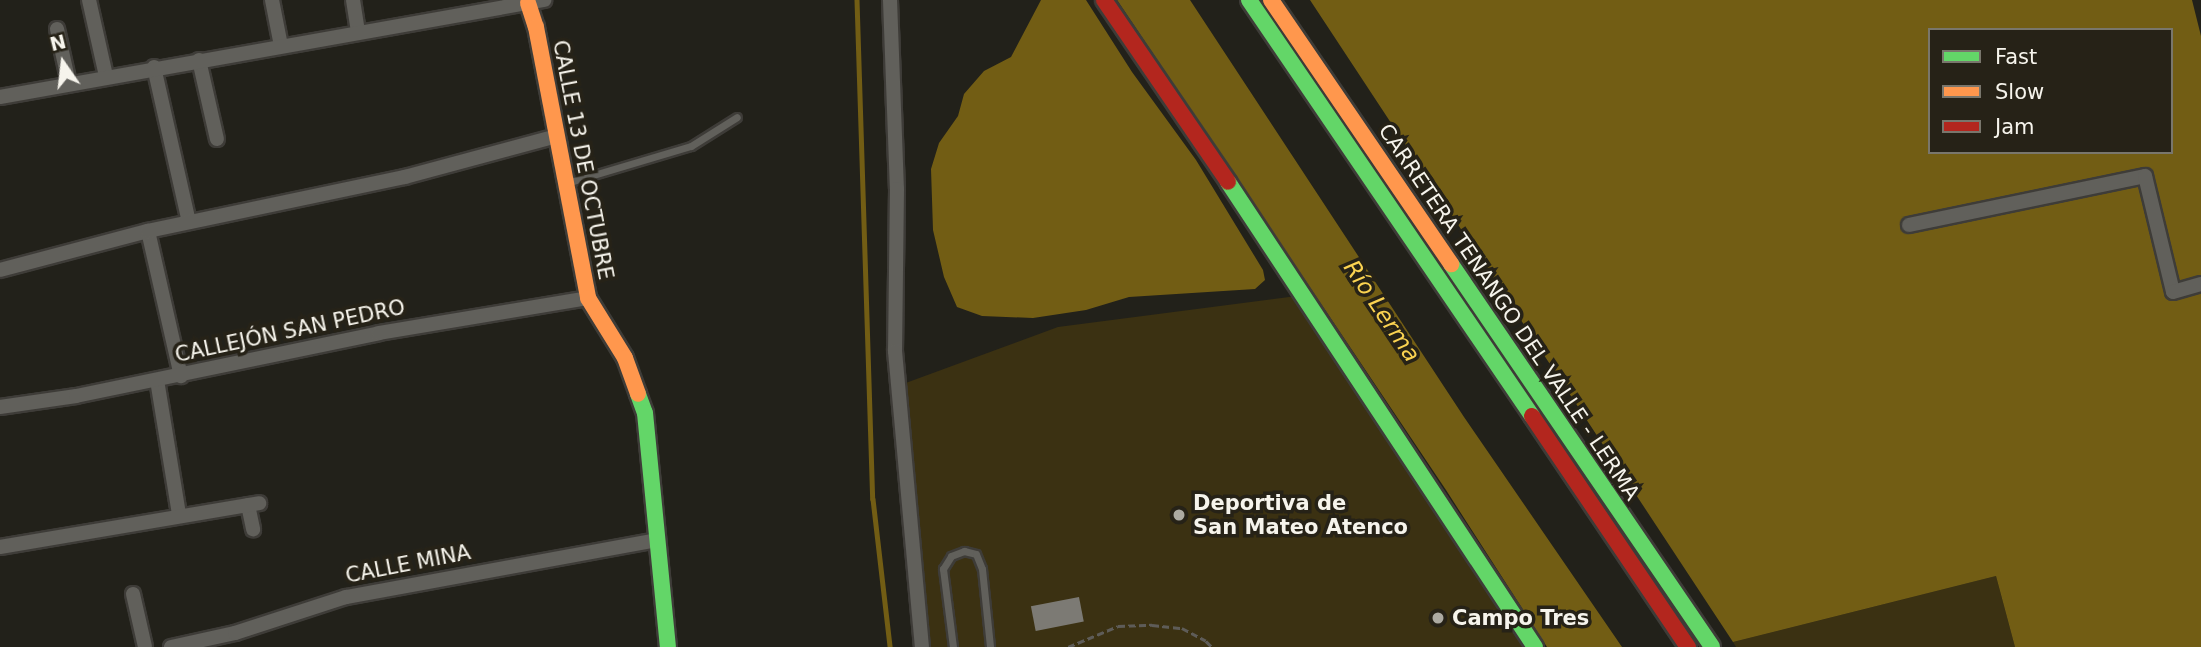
<!DOCTYPE html>
<meta charset="utf-8">
<style>
body{margin:0}
#map{position:relative;width:2201px;height:647px;overflow:hidden;background:#22211a;font-family:"DejaVu Sans",sans-serif}
div>[style]{position:absolute}
.green>*{inset:0;background:#3b3112}
.water>*{inset:0;background:#725d14}
.stream>*{height:4.5px;margin:-2.25px;padding:0 2.25px;transform-origin:2.25px;border-radius:2.25px;background:#725d14}
.building>*{inset:0;background:#7c7a74;transform-origin:0 0}
.path>*{height:2.5px;margin-top:-1.25px;transform-origin:0;background:repeating-linear-gradient(90deg,#5e5c58 0 7px,transparent 0 10.5px)}
.roads{filter:drop-shadow(2px 0 #3e3c38) drop-shadow(-2px 0 #3e3c38) drop-shadow(0 2px #3e3c38) drop-shadow(0 -2px #3e3c38)}
.lane>*{height:7px;margin:-3.5px;padding:0 3.5px;transform-origin:3.5px;border-radius:3.5px;background:#61605b}
.street>*{height:14px;margin:-7px;padding:0 7px;transform-origin:7px;border-radius:7px;background:#61605b}
.fast>*{height:16px;margin:-8px;padding:0 8px;transform-origin:8px;border-radius:8px;background:#63d668}
.slow>*{height:16px;margin:-8px;padding:0 8px;transform-origin:8px;border-radius:8px;background:#ff974d}
.jam>*{height:16px;margin:-8px;padding:0 8px;transform-origin:8px;border-radius:8px;background:#b3261e}
.dots>*{width:19px;height:19px;translate:-50% -50%;box-sizing:border-box;border:4px solid #262217;border-radius:50%}
span{translate:-50% -50%;white-space:nowrap;text-align:center;line-height:1.15;-webkit-text-stroke:7px #262217;paint-order:stroke}
.street-label{font-size:21px;color:#f6f4ec}
.poi-label{font-size:21px;color:#f6f4ec;font-weight:700}
.left{translate:0 -50%;text-align:left}
.water-label{font-size:23px;color:#fbd351;font-style:italic}
.legend{position:absolute;left:1928px;top:28px;width:245px;height:126px;box-sizing:border-box;background:#262217;border:2px solid #79766c;margin:0;padding:9px 12px;list-style:none;font-size:21px;color:#f6f4ec}
.legend li{display:flex;align-items:center;gap:14px;height:35px}
.legend b{width:35px;border:2px solid #79766c}
.north{position:absolute;left:28px;top:28px;width:70px;height:70px;-webkit-text-stroke:5px #262217;paint-order:stroke;rotate:346deg;font-size:19px;font-weight:700;line-height:28px;text-align:center;color:#f6f4ec}
.north::after{content:'';display:block;margin:auto;width:24px;height:32px;background:#f6f4ec;clip-path:polygon(50% 0,100% 100%,50% 72%,0 100%)}
</style>
<div id="map">
<div class="green">
<div style="clip-path:polygon(1297px 296px,1530px 647px,927px 647px,903px 384px,1058px 327px)"></div>
<div style="clip-path:polygon(1996px 576px,2015px 647px,1736px 647px,1733px 642px)"></div>
</div>
<div class="water">
<div style="clip-path:polygon(1041px 0,1086px 0,1132px 72px,1196px 160px,1263px 270px,1265px 280px,1255px 289px,1129px 297px,1086px 310px,1033px 318px,982px 316px,957px 307px,944px 277px,933px 230px,931px 169px,939px 143px,958px 116px,964px 94px,984px 71px,1011px 57px)"></div>
<div style="clip-path:polygon(1117px 0,1190px 0,1464px 417px,1622px 647px,1547px 647px,1446px 490px)"></div>
<div style="clip-path:polygon(evenodd,1310px 0,2192px 0,2201px 36px,2201px 647px,2015px 647px,1996px 576px,1733px 642px,1310px 0,1930px 30px,2171px 30px,2171px 152px,1930px 152px,1930px 30px)"></div>
</div>
<div class="stream">
<div style="left:857px;top:0;width:499px;rotate:88.2deg"></div>
<div style="left:873px;top:499px;width:149px;rotate:83.4deg"></div>
</div>
<div class="building">
<div style="left:1079px;top:597px;width:25px;height:49px;rotate:79deg"></div>
</div>
<div class="path">
<div style="left:1068px;top:647px;width:54px;rotate:-22.8deg"></div>
<div style="left:1118px;top:626px;width:34px;rotate:-2deg"></div>
<div style="left:1152px;top:625px;width:30px;rotate:6deg"></div>
<div style="left:1182px;top:628px;width:27px;rotate:28deg"></div>
<div style="left:1206px;top:641px;width:8px;rotate:45deg"></div>
</div>
<div class="roads">
<div class="lane">
<div style="left:570px;top:182px;width:126px;rotate:-16.6deg"></div>
<div style="left:691px;top:146px;width:54px;rotate:-32.2deg"></div>
<div style="left:953px;top:647px;width:79px;rotate:-97.3deg"></div>
<div style="left:943px;top:569px;width:15px;rotate:-58deg"></div>
<div style="left:951px;top:556px;width:14px;rotate:-21deg"></div>
<div style="left:964px;top:551px;width:12px;rotate:14deg"></div>
<div style="left:976px;top:554px;width:16px;rotate:68deg"></div>
<div style="left:982px;top:569px;width:78px;rotate:84.1deg"></div>
</div>
<div class="street">
<div style="left:89px;top:0;width:78px;rotate:77.4deg"></div>
<div style="left:272px;top:0;width:47px;rotate:78.9deg"></div>
<div style="left:353px;top:0;width:31px;rotate:81deg"></div>
<div style="left:890px;top:0;width:189px;rotate:87.9deg"></div>
<div style="left:897px;top:189px;width:162px;rotate:90.7deg"></div>
<div style="left:895px;top:351px;width:297px;rotate:84.8deg"></div>
<div style="left:57px;top:29px;width:55px;rotate:77.5deg"></div>
<div style="left:199px;top:60px;width:81px;rotate:77.2deg"></div>
<div style="left:154px;top:67px;width:159px;rotate:77.3deg"></div>
<div style="left:0;top:97px;width:553px;rotate:-10.11deg"></div>
<div style="left:1909px;top:225px;width:241px;rotate:-11.7deg"></div>
<div style="left:2145px;top:176px;width:119px;rotate:76.4deg"></div>
<div style="left:2173px;top:292px;width:29px;rotate:-16deg"></div>
<div style="left:148px;top:231px;width:149px;rotate:77.2deg"></div>
<div style="left:0;top:270px;width:153px;rotate:-14.8deg"></div>
<div style="left:148px;top:231px;width:263px;rotate:-11.9deg"></div>
<div style="left:405px;top:177px;width:157px;rotate:-15.1deg"></div>
<div style="left:157px;top:380px;width:137px;rotate:80.7deg"></div>
<div style="left:0;top:407px;width:77px;rotate:-8.2deg"></div>
<div style="left:76px;top:396px;width:309px;rotate:-11.7deg"></div>
<div style="left:379px;top:333px;width:212px;rotate:-9.5deg"></div>
<div style="left:248px;top:505px;width:25px;rotate:78deg"></div>
<div style="left:0;top:547px;width:263px;rotate:-9.6deg"></div>
<div style="left:133px;top:594px;width:54px;rotate:77.2deg"></div>
<div style="left:171px;top:647px;width:66px;rotate:-12.3deg"></div>
<div style="left:235px;top:633px;width:117px;rotate:-18deg"></div>
<div style="left:346px;top:597px;width:317px;rotate:-10.4deg"></div>
</div>
<div class="fast">
<div style="left:1249px;top:0;width:503px;rotate:55.77deg"></div>
<div style="left:1228px;top:182px;width:557px;rotate:56.57deg"></div>
<div style="left:1451px;top:264px;width:463px;rotate:55.7deg"></div>
<div style="left:638px;top:394px;width:20px;rotate:70deg"></div>
<div style="left:645px;top:413px;width:235px;rotate:84.4deg"></div>
</div>
<div class="slow">
<div style="left:1271px;top:0;width:320px;rotate:55.7deg"></div>
<div style="left:528px;top:3px;width:25px;rotate:72deg"></div>
<div style="left:536px;top:27px;width:276px;rotate:79.1deg"></div>
<div style="left:588px;top:298px;width:70px;rotate:58.3deg"></div>
<div style="left:625px;top:358px;width:38px;rotate:70deg"></div>
</div>
<div class="jam">
<div style="left:1104px;top:0;width:220px;rotate:55.7deg"></div>
<div style="left:1532px;top:416px;width:279px;rotate:56deg"></div>
</div>
</div>
<div class="dots">
<div style="left:1179px;top:515px;background:#acaaa2"></div>
<div style="left:1438px;top:618px;background:#acaaa2"></div>
</div>
<div class="street-label">
<span style="left:583px;top:160px;rotate:79deg">CALLE 13 DE OCTUBRE</span>
<span style="left:1509px;top:312px;rotate:56deg">CARRETERA TENANGO DEL VALLE - LERMA</span>
<span style="left:290px;top:331px;rotate:-12deg">CALLEJÓN SAN PEDRO</span>
<span style="left:408px;top:564px;rotate:-11deg">CALLE MINA</span>
</div>
<div class="poi-label">
<span class="left" style="left:1193px;top:515px">Deportiva de<br>San Mateo Atenco</span>
<span class="left" style="left:1452px;top:618px">Campo Tres</span>
</div>
<div class="water-label">
<span style="left:1382px;top:311px;rotate:56deg">Río Lerma</span>
</div>
<ul class="legend">
<li><b style="height:9px;background:#63d668"></b>Fast</li>
<li><b style="height:9px;background:#ff974d"></b>Slow</li>
<li><b style="height:9px;background:#b3261e"></b>Jam</li>
</ul>
<div class="north">N</div>
</div>
